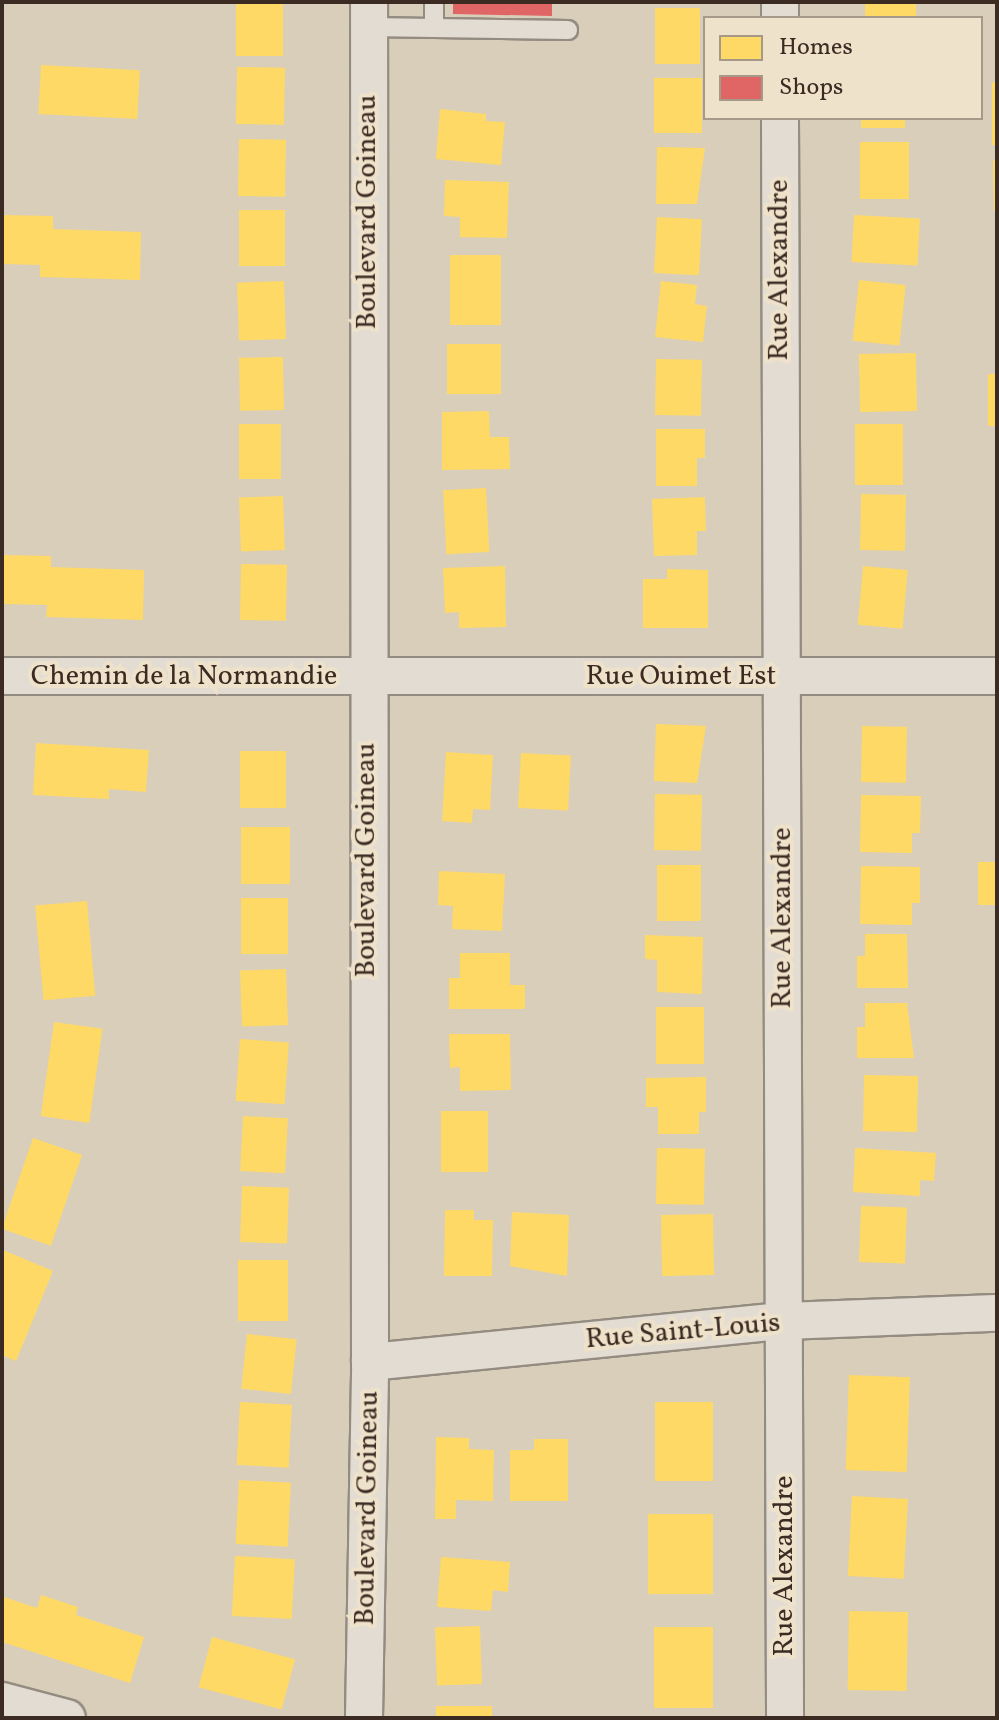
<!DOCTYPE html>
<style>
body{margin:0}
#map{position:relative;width:999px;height:1720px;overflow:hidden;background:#d9ceba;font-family:Vollkorn,serif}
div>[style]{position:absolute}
.homes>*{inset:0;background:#ffd966;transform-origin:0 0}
.shops>*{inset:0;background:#e06666}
.roads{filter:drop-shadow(2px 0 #948c80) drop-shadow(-2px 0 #948c80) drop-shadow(0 2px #948c80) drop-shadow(0 -2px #948c80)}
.lane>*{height:18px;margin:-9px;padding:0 9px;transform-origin:9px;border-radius:9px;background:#e2dcd2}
.street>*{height:36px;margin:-18px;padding:0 18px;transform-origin:18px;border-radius:18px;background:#e2dcd2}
span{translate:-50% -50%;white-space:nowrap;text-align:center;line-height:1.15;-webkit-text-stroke:8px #efe2ca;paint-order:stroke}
.street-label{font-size:28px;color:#3b2b23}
.frame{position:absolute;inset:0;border:4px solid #3b2b23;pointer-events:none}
.legend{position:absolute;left:703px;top:16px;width:280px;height:104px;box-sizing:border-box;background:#efe2ca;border:2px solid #a79987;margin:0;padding:10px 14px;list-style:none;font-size:24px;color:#3b2b23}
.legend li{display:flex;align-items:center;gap:16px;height:40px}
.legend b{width:40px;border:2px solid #a79987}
</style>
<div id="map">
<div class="homes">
<div style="left:236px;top:2px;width:47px;height:54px"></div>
<div style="left:865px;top:2px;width:51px;height:16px"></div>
<div style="left:655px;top:8px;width:45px;height:56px"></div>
<div style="left:41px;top:65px;width:99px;height:49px;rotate:3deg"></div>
<div style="left:237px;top:67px;width:48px;height:57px;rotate:1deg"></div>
<div style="left:654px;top:78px;width:48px;height:55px"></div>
<div style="left:992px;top:82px;width:5px;height:63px"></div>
<div style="clip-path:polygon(440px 109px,486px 114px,486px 121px,505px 122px,501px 165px,436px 159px)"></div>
<div style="left:861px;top:118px;width:44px;height:10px"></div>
<div style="left:239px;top:139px;width:47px;height:57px;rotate:1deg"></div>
<div style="left:860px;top:142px;width:49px;height:57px"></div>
<div style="clip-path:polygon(657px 147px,705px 148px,697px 204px,656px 204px)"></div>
<div style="clip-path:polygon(993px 160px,997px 160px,997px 211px,994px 211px)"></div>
<div style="clip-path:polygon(445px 180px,509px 182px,507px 238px,460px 237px,460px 217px,444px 216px)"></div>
<div style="left:239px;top:210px;width:46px;height:56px"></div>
<div style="clip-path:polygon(2px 215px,53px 216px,53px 229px,141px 232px,140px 280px,40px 277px,40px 265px,2px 264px)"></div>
<div style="left:854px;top:215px;width:66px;height:47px;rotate:3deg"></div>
<div style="left:657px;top:217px;width:45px;height:56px;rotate:3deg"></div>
<div style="left:450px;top:255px;width:51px;height:70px"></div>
<div style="left:859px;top:280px;width:47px;height:61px;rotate:6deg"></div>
<div style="left:284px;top:281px;width:58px;height:47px;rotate:88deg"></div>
<div style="clip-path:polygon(661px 281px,697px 285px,695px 304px,707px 306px,703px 342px,655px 337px)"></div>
<div style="left:447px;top:344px;width:54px;height:50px"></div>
<div style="left:916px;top:353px;width:58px;height:57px;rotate:89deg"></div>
<div style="left:283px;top:357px;width:53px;height:44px;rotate:89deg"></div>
<div style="left:656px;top:359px;width:46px;height:56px;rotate:1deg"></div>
<div style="left:997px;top:374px;width:52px;height:9px;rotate:90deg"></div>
<div style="clip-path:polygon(489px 411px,490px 437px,509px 437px,510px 469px,442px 470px,442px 412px)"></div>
<div style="left:239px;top:424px;width:42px;height:55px"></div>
<div style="left:855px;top:424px;width:48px;height:61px"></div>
<div style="clip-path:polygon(656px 429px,705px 429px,705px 458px,697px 458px,697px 486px,656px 486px)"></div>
<div style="left:486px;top:488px;width:64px;height:43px;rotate:87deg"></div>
<div style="left:861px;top:494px;width:45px;height:56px;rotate:1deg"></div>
<div style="left:283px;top:496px;width:54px;height:44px;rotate:88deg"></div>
<div style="clip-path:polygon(705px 497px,706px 531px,697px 531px,697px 555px,654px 556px,652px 499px)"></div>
<div style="clip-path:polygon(2px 555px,51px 556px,51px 567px,144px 570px,143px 620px,46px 617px,47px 605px,2px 604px)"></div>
<div style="left:241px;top:564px;width:46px;height:56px;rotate:1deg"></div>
<div style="clip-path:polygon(505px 566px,506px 627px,459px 628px,459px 612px,445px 613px,443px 568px)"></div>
<div style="left:863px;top:566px;width:45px;height:59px;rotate:5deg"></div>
<div style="clip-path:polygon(667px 569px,708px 570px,708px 628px,643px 628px,643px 579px,667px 579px)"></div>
<div style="clip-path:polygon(656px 724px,706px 726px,697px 783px,654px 781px)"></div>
<div style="left:862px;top:726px;width:45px;height:56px;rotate:1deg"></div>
<div style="clip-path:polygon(36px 743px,149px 750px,146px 792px,109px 789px,109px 799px,33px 795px)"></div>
<div style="left:240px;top:751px;width:46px;height:57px"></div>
<div style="clip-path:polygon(446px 752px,493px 755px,490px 810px,473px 809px,472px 823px,442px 821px)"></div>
<div style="left:521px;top:753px;width:50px;height:55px;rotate:3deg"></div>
<div style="left:655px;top:794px;width:47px;height:56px;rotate:1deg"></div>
<div style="clip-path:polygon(861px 795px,921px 796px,920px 833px,912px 833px,912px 853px,860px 852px)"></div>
<div style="left:241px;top:827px;width:49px;height:57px"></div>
<div style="left:978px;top:862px;width:19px;height:43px"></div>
<div style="left:657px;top:865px;width:44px;height:56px"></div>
<div style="clip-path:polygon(861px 866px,920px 867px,920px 903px,912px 903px,912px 925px,860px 924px)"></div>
<div style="clip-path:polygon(439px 871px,505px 874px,502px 931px,452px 929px,453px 906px,438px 905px)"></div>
<div style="left:241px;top:898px;width:47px;height:56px"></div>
<div style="left:87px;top:901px;width:95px;height:52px;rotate:85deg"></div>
<div style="clip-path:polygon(865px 934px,907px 934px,908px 988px,857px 988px,857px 956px,865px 956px)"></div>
<div style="clip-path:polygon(645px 935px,703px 937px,702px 994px,657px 992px,657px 960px,645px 959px)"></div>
<div style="clip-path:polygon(460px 953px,510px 953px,510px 985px,525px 985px,525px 1009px,449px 1009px,449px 978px,460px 978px)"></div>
<div style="left:286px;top:969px;width:56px;height:46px;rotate:88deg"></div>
<div style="clip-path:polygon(865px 1003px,907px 1003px,914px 1058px,857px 1058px,857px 1027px,865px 1027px)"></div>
<div style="left:656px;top:1007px;width:48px;height:57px"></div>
<div style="left:54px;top:1022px;width:49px;height:95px;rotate:8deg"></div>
<div style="clip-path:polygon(449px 1034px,510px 1034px,511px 1090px,460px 1091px,460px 1067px,450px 1068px)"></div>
<div style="left:240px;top:1039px;width:49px;height:62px;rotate:4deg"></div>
<div style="left:864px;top:1075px;width:54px;height:56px;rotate:1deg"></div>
<div style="clip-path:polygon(706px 1077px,706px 1112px,699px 1112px,699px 1134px,658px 1134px,658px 1107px,646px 1107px,646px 1078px)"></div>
<div style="left:441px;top:1111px;width:47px;height:61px"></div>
<div style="left:243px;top:1116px;width:45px;height:55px;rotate:3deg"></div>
<div style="left:33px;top:1138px;width:52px;height:96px;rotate:19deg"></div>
<div style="left:657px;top:1148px;width:48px;height:56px;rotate:1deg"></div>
<div style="clip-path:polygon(855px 1148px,936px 1153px,934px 1181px,920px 1180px,920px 1196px,853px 1192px)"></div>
<div style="left:242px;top:1186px;width:47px;height:56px;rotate:2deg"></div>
<div style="left:861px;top:1206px;width:46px;height:56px;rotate:2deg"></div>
<div style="clip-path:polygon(445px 1210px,474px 1210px,474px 1220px,493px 1220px,492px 1276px,444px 1276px)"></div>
<div style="clip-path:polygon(512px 1212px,569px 1215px,567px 1276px,510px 1266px)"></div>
<div style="left:713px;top:1214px;width:61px;height:52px;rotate:89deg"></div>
<div style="clip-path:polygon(3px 1250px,53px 1271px,16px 1361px,2px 1355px)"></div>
<div style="left:238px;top:1260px;width:50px;height:61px"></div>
<div style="left:247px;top:1334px;width:50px;height:55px;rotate:6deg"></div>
<div style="left:849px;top:1375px;width:61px;height:95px;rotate:2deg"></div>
<div style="left:240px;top:1402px;width:52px;height:63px;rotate:3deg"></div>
<div style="left:655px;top:1402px;width:58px;height:79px"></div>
<div style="clip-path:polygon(436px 1437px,469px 1438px,469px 1449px,494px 1450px,493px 1501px,456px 1500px,456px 1519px,435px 1519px)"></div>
<div style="clip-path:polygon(534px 1439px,568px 1439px,568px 1501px,510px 1501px,510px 1450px,534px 1450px)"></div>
<div style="left:239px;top:1480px;width:52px;height:64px;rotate:3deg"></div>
<div style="left:852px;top:1496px;width:56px;height:80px;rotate:3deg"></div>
<div style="left:648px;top:1514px;width:65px;height:80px"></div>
<div style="left:235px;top:1556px;width:60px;height:60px;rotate:3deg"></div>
<div style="clip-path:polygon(441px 1557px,510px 1562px,508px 1592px,493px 1590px,491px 1611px,437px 1607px)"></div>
<div style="clip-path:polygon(41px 1595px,78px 1607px,76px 1615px,144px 1637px,130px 1683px,2px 1642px,4px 1597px,37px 1608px)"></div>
<div style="left:849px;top:1611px;width:59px;height:79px;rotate:1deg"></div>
<div style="left:480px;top:1626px;width:58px;height:45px;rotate:88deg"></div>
<div style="left:654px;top:1627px;width:59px;height:81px"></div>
<div style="left:212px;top:1637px;width:86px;height:52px;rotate:15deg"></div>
<div style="left:436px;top:1706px;width:56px;height:12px"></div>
</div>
<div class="shops">
<div style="clip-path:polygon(453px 2px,552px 2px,552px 16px,453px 14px)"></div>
</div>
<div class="roads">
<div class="lane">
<div style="left:369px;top:27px;width:65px;rotate:0.9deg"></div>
<div style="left:434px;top:28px;width:26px;rotate:-90deg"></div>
<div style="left:434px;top:28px;width:134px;rotate:0.9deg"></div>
</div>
<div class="street">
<div style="left:780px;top:2px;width:16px;rotate:90deg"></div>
<div style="left:780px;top:118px;width:1600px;rotate:89.82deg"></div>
<div style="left:2px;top:676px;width:995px"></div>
<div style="left:370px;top:1362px;width:416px;rotate:-5.7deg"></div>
<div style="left:784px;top:1321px;width:213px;rotate:-2.2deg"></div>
<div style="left:2px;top:1701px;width:67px;rotate:14.7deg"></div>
<div style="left:364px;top:1718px;width:356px;rotate:-89deg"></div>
<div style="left:370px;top:1362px;width:1360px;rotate:-90.04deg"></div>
</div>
</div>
<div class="street-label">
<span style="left:368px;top:212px;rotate:-90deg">Boulevard Goineau</span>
<span style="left:780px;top:270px;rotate:-90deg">Rue Alexandre</span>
<span style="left:184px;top:677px">Chemin de la Normandie</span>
<span style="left:681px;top:677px">Rue Ouimet Est</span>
<span style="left:367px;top:860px;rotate:-90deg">Boulevard Goineau</span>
<span style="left:783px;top:918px;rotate:-90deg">Rue Alexandre</span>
<span style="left:683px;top:1332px;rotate:-5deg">Rue Saint-Louis</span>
<span style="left:368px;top:1508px;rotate:-89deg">Boulevard Goineau</span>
<span style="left:785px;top:1566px;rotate:-90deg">Rue Alexandre</span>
</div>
<div class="frame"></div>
<ul class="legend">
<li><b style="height:22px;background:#ffd966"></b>Homes</li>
<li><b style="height:22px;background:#e06666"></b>Shops</li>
</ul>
</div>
